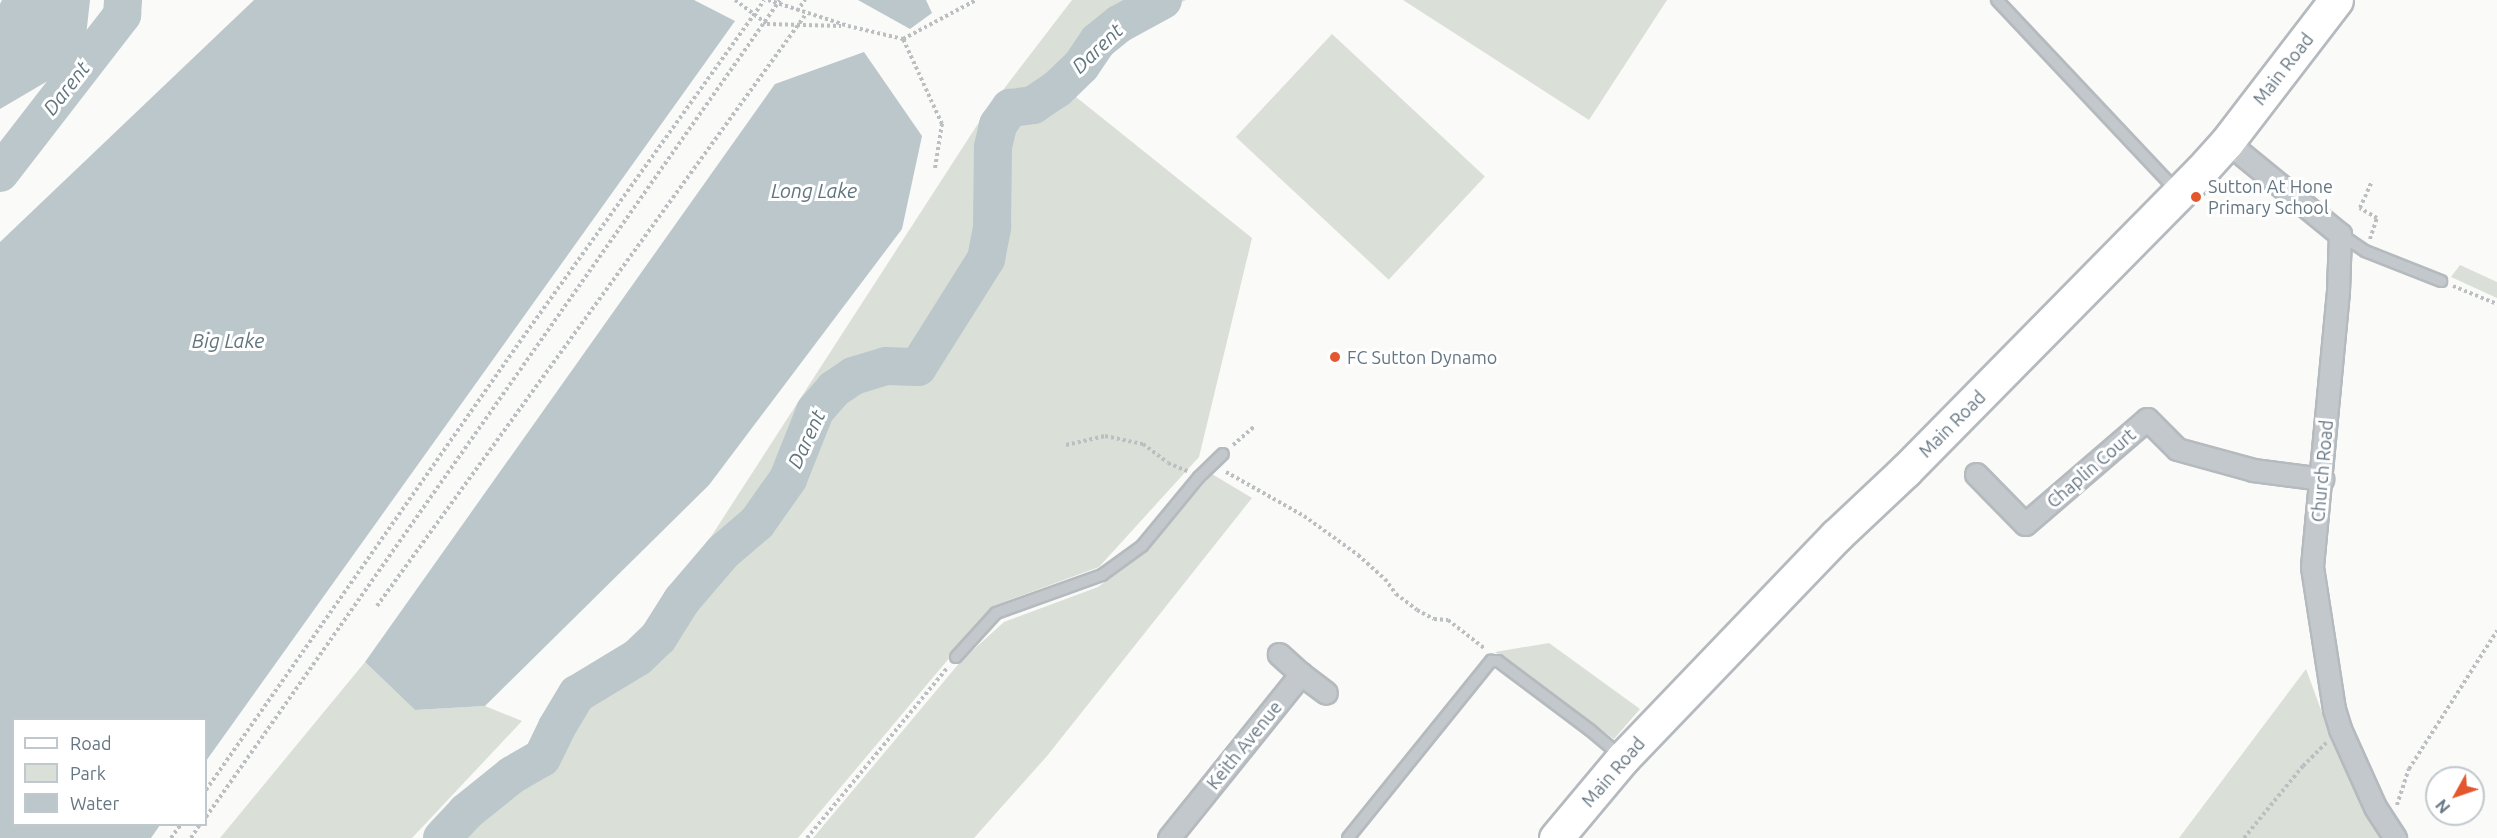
<!DOCTYPE html>
<style>
body{margin:0}
#map{position:relative;width:2497px;height:838px;overflow:hidden;background:#fafaf8;font-family:Ubuntu,sans-serif}
div>[style]{position:absolute}
.green>*{inset:0;background:#dadfd7;transform-origin:0 0}
.water>*{inset:0;background:#bbc7cb}
.river>*{height:38px;margin:-19px;padding:0 19px;transform-origin:19px;border-radius:19px;background:#bbc7cb}
.path>*{height:4px;margin-top:-2px;transform-origin:0;background:repeating-linear-gradient(90deg,#bbbfc2 0 3px,transparent 0 6px)}
.roads{filter:drop-shadow(2px 0 #b5babe) drop-shadow(-2px 0 #b5babe) drop-shadow(0 2px #b5babe) drop-shadow(0 -2px #b5babe)}
.lane>*{height:10px;margin:-5px;padding:0 5px;transform-origin:5px;border-radius:5px;background:#c3c8cc}
.street>*{height:21px;margin:-10.5px;padding:0 10.5px;transform-origin:10.5px;border-radius:10.5px;background:#c3c8cc}
.primary>*{height:33px;margin:-16.5px;padding:0 16.5px;transform-origin:16.5px;border-radius:16.5px;background:#fff}
.dots>*{width:16px;height:16px;translate:-50% -50%;box-sizing:border-box;border:3px solid #fff;border-radius:50%}
span{translate:-50% -50%;white-space:nowrap;text-align:center;line-height:1.15;-webkit-text-stroke:6px #fff;paint-order:stroke}
.street-label{font-size:18px;color:#657683}
.poi-label{font-size:18px;color:#657683}
.left{translate:0 -50%;text-align:left}
.water-label{font-size:20px;color:#60757c;font-style:italic}
.legend{position:absolute;left:12px;top:718px;width:195px;height:108px;box-sizing:border-box;background:#fff;border:2px solid #c1c8cd;margin:0;padding:8px 10px;list-style:none;font-size:18px;color:#657683}
.legend li{display:flex;align-items:center;gap:12px;height:30px}
.legend b{width:30px;border:2px solid #c1c8cd}
.north{position:absolute;left:2425px;top:766px;width:60px;height:60px;box-sizing:border-box;background:#fff;border:2px solid #c1c8cd;border-radius:50%;rotate:230deg;font-size:16px;font-weight:700;line-height:24px;text-align:center;color:#657683}
.north::after{content:'';display:block;margin:auto;width:21px;height:27px;background:#e4572e;clip-path:polygon(50% 0,100% 100%,50% 72%,0 100%)}
</style>
<div id="map">
<div class="green">
<div style="clip-path:polygon(1072px 0,1186px 0,1118px 34px,1066px 89px,1252px 238px,1199px 457px,1099px 567px,993px 606px,798px 838px,453px 838px,461px 827px,548px 760px,584px 699px,660px 645px,736px 548px,692px 566px,983px 116px)"></div>
<div style="clip-path:polygon(1403px 0,1667px 0,1589px 120px)"></div>
<div style="left:1332px;top:34px;width:209px;height:141px;rotate:43deg"></div>
<div style="clip-path:polygon(2460px 265px,2497px 282px,2497px 298px,2451px 277px)"></div>
<div style="clip-path:polygon(1212px 474px,1252px 498px,1047px 756px,974px 838px,813px 838px,961px 661px,1004px 622px,1098px 587px,1147px 551px)"></div>
<div style="clip-path:polygon(1549px 643px,1640px 709px,1614px 739px,1495px 652px)"></div>
<div style="clip-path:polygon(365px 662px,415px 710px,485px 706px,522px 721px,412px 838px,220px 838px)"></div>
<div style="clip-path:polygon(2306px 669px,2332px 740px,2366px 810px,2386px 838px,2179px 838px)"></div>
</div>
<div class="water">
<div style="clip-path:polygon(2px 0,90px 0,86px 36px,51px 79px,0 109px,0 4px)"></div>
<div style="clip-path:polygon(254px 0,694px 0,735px 21px,206px 761px,206px 720px,14px 720px,14px 824px,160px 825px,151px 838px,0 838px,0 242px)"></div>
<div style="clip-path:polygon(858px 0,926px 0,932px 13px,910px 29px)"></div>
<div style="clip-path:polygon(864px 52px,922px 136px,902px 229px,709px 485px,485px 706px,415px 710px,365px 662px,775px 84px)"></div>
</div>
<div class="river">
<div style="left:0;top:173px;width:200px;rotate:-52.3deg"></div>
<div style="left:122px;top:15px;width:15px;rotate:-86deg"></div>
<div style="left:442px;top:838px;width:35px;rotate:-47deg"></div>
<div style="left:466px;top:812px;width:59px;rotate:-38.8deg"></div>
<div style="left:512px;top:775px;width:34px;rotate:-30deg"></div>
<div style="left:542px;top:758px;width:34px;rotate:-64deg"></div>
<div style="left:557px;top:727px;width:39px;rotate:-59deg"></div>
<div style="left:577px;top:694px;width:71px;rotate:-31.2deg"></div>
<div style="left:638px;top:657px;width:28px;rotate:-44deg"></div>
<div style="left:658px;top:638px;width:45px;rotate:-57.7deg"></div>
<div style="left:682px;top:600px;width:63px;rotate:-49.5deg"></div>
<div style="left:723px;top:552px;width:45px;rotate:-40.5deg"></div>
<div style="left:757px;top:523px;width:54px;rotate:-54.8deg"></div>
<div style="left:788px;top:479px;width:73px;rotate:-68.3deg"></div>
<div style="left:815px;top:411px;width:29px;rotate:-49deg"></div>
<div style="left:834px;top:389px;width:23px;rotate:-34deg"></div>
<div style="left:853px;top:376px;width:34px;rotate:-17deg"></div>
<div style="left:886px;top:366px;width:32px;rotate:2deg"></div>
<div style="left:918px;top:367px;width:128px;rotate:-57.8deg"></div>
<div style="left:986px;top:259px;width:33px;rotate:-79deg"></div>
<div style="left:992px;top:227px;width:80px;rotate:-89.3deg"></div>
<div style="left:993px;top:147px;width:23px;rotate:-77deg"></div>
<div style="left:998px;top:125px;width:21px;rotate:-55deg"></div>
<div style="left:1010px;top:108px;width:23px;rotate:-7deg"></div>
<div style="left:1033px;top:105px;width:29px;rotate:-34deg"></div>
<div style="left:1057px;top:89px;width:33px;rotate:-44deg"></div>
<div style="left:1081px;top:66px;width:30px;rotate:-56deg"></div>
<div style="left:1098px;top:41px;width:27px;rotate:-39deg"></div>
<div style="left:1119px;top:24px;width:50px;rotate:-28.6deg"></div>
</div>
<div class="path">
<div style="left:735px;top:0;width:40px;rotate:37deg"></div>
<div style="left:767px;top:24px;width:74px;rotate:1.5deg"></div>
<div style="left:768px;top:0;width:84px;rotate:18deg"></div>
<div style="left:848px;top:26px;width:57px;rotate:13.3deg"></div>
<div style="left:797px;top:11px;width:14px;rotate:-54deg"></div>
<div style="left:935px;top:168px;width:45px;rotate:-81deg"></div>
<div style="left:942px;top:124px;width:94px;rotate:-114.6deg"></div>
<div style="left:903px;top:39px;width:83px;rotate:-28.1deg"></div>
<div style="left:2370px;top:239px;width:22px;rotate:-72deg"></div>
<div style="left:2377px;top:218px;width:20px;rotate:-150deg"></div>
<div style="left:2360px;top:208px;width:30px;rotate:-66deg"></div>
<div style="left:2453px;top:286px;width:48px;rotate:22.2deg"></div>
<div style="left:1066px;top:445px;width:40px;rotate:-13deg"></div>
<div style="left:1105px;top:436px;width:39px;rotate:12deg"></div>
<div style="left:1143px;top:444px;width:31px;rotate:37deg"></div>
<div style="left:1168px;top:463px;width:21px;rotate:23deg"></div>
<div style="left:1233px;top:445px;width:29px;rotate:-41deg"></div>
<div style="left:1226px;top:472px;width:90px;rotate:29.4deg"></div>
<div style="left:1304px;top:516px;width:67px;rotate:35.8deg"></div>
<div style="left:1358px;top:555px;width:36px;rotate:42deg"></div>
<div style="left:1385px;top:579px;width:19px;rotate:54deg"></div>
<div style="left:1396px;top:594px;width:26px;rotate:37deg"></div>
<div style="left:1417px;top:610px;width:19px;rotate:28deg"></div>
<div style="left:1434px;top:619px;width:14px;rotate:4deg"></div>
<div style="left:1448px;top:620px;width:46px;rotate:37.9deg"></div>
<div style="left:377px;top:606px;width:731px;rotate:-54.07deg"></div>
<div style="left:206px;top:790px;width:558px;rotate:-55deg"></div>
<div style="left:526px;top:333px;width:409px;rotate:-54.4deg"></div>
<div style="left:2397px;top:805px;width:38px;rotate:-72deg"></div>
<div style="left:2409px;top:769px;width:164px;rotate:-57.5deg"></div>
<div style="left:206px;top:817px;width:998px;rotate:-54.91deg"></div>
<div style="left:171px;top:838px;width:17px;rotate:-54deg"></div>
<div style="left:191px;top:838px;width:17px;rotate:-57deg"></div>
<div style="left:807px;top:838px;width:222px;rotate:-50.5deg"></div>
<div style="left:2244px;top:838px;width:93px;rotate:-50.7deg"></div>
<div style="left:2303px;top:766px;width:33px;rotate:-45deg"></div>
</div>
<div class="roads">
<div class="lane">
<div style="left:1997px;top:0;width:262px;rotate:46.7deg"></div>
<div style="left:2340px;top:234px;width:30px;rotate:34deg"></div>
<div style="left:2365px;top:251px;width:82px;rotate:21.5deg"></div>
<div style="left:956px;top:657px;width:59px;rotate:-47.7deg"></div>
<div style="left:996px;top:613px;width:113px;rotate:-19.7deg"></div>
<div style="left:1102px;top:575px;width:49px;rotate:-35.9deg"></div>
<div style="left:1142px;top:546px;width:89px;rotate:-50.4deg"></div>
<div style="left:1199px;top:477px;width:33px;rotate:-44deg"></div>
<div style="left:1348px;top:838px;width:228px;rotate:-51.1deg"></div>
<div style="left:1491px;top:661px;width:7px"></div>
<div style="left:1498px;top:661px;width:115px;rotate:36.9deg"></div>
<div style="left:1590px;top:730px;width:40px;rotate:40deg"></div>
</div>
<div class="street">
<div style="left:2227px;top:142px;width:146px;rotate:39.2deg"></div>
<div style="left:2340px;top:234px;width:57px;rotate:92deg"></div>
<div style="left:2338px;top:291px;width:277px;rotate:95.4deg"></div>
<div style="left:2312px;top:567px;width:144px;rotate:81.2deg"></div>
<div style="left:2334px;top:709px;width:21px;rotate:73deg"></div>
<div style="left:2340px;top:729px;width:85px;rotate:65.8deg"></div>
<div style="left:2375px;top:807px;width:37px;rotate:57deg"></div>
<div style="left:1976px;top:474px;width:70px;rotate:45.6deg"></div>
<div style="left:2025px;top:524px;width:161px;rotate:-40.7deg"></div>
<div style="left:2147px;top:419px;width:42px;rotate:45deg"></div>
<div style="left:2177px;top:449px;width:79px;rotate:15.4deg"></div>
<div style="left:2253px;top:470px;width:70px;rotate:7.4deg"></div>
<div style="left:1301px;top:674px;width:31px;rotate:37deg"></div>
<div style="left:1169px;top:838px;width:211px;rotate:-51.2deg"></div>
<div style="left:1301px;top:674px;width:30px;rotate:-138deg"></div>
</div>
<div class="primary">
<div style="left:1556px;top:838px;width:104px;rotate:-50.1deg"></div>
<div style="left:1623px;top:758px;width:308px;rotate:-46.2deg"></div>
<div style="left:1836px;top:536px;width:95px;rotate:-43.3deg"></div>
<div style="left:1905px;top:471px;width:420px;rotate:-45.4deg"></div>
<div style="left:2200px;top:172px;width:40px;rotate:-48deg"></div>
<div style="left:2227px;top:142px;width:179px;rotate:-52.5deg"></div>
</div>
</div>
<div class="dots">
<div style="left:2196px;top:197px;background:#e4572e"></div>
<div style="left:1335px;top:357px;background:#e4572e"></div>
</div>
<div class="street-label">
<span style="left:2283px;top:69px;rotate:-52deg">Main Road</span>
<span style="left:1952px;top:424px;rotate:-45deg">Main Road</span>
<span style="left:2091px;top:468px;rotate:-41deg">Chaplin Court</span>
<span style="left:2322px;top:471px;rotate:-85deg">Church Road</span>
<span style="left:1244px;top:745px;rotate:-51deg">Keith Avenue</span>
<span style="left:1613px;top:772px;rotate:-49deg">Main Road</span>
</div>
<div class="poi-label">
<span class="left" style="left:2208px;top:197px">Sutton At Hone<br>Primary School</span>
<span class="left" style="left:1347px;top:357px">FC Sutton Dynamo</span>
</div>
<div class="water-label">
<span style="left:1097px;top:48px;rotate:-44deg">Darent</span>
<span style="left:66px;top:88px;rotate:-52deg">Darent</span>
<span style="left:814px;top:190px">Long Lake</span>
<span style="left:228px;top:340px">Big Lake</span>
<span style="left:806px;top:439px;rotate:-65deg">Darent</span>
</div>
<ul class="legend">
<li><b style="height:8px;background:#fff"></b>Road</li>
<li><b style="height:16px;background:#dadfd7"></b>Park</li>
<li><b style="height:16px;background:#bbc7cb"></b>Water</li>
</ul>
<div class="north">N</div>
</div>
